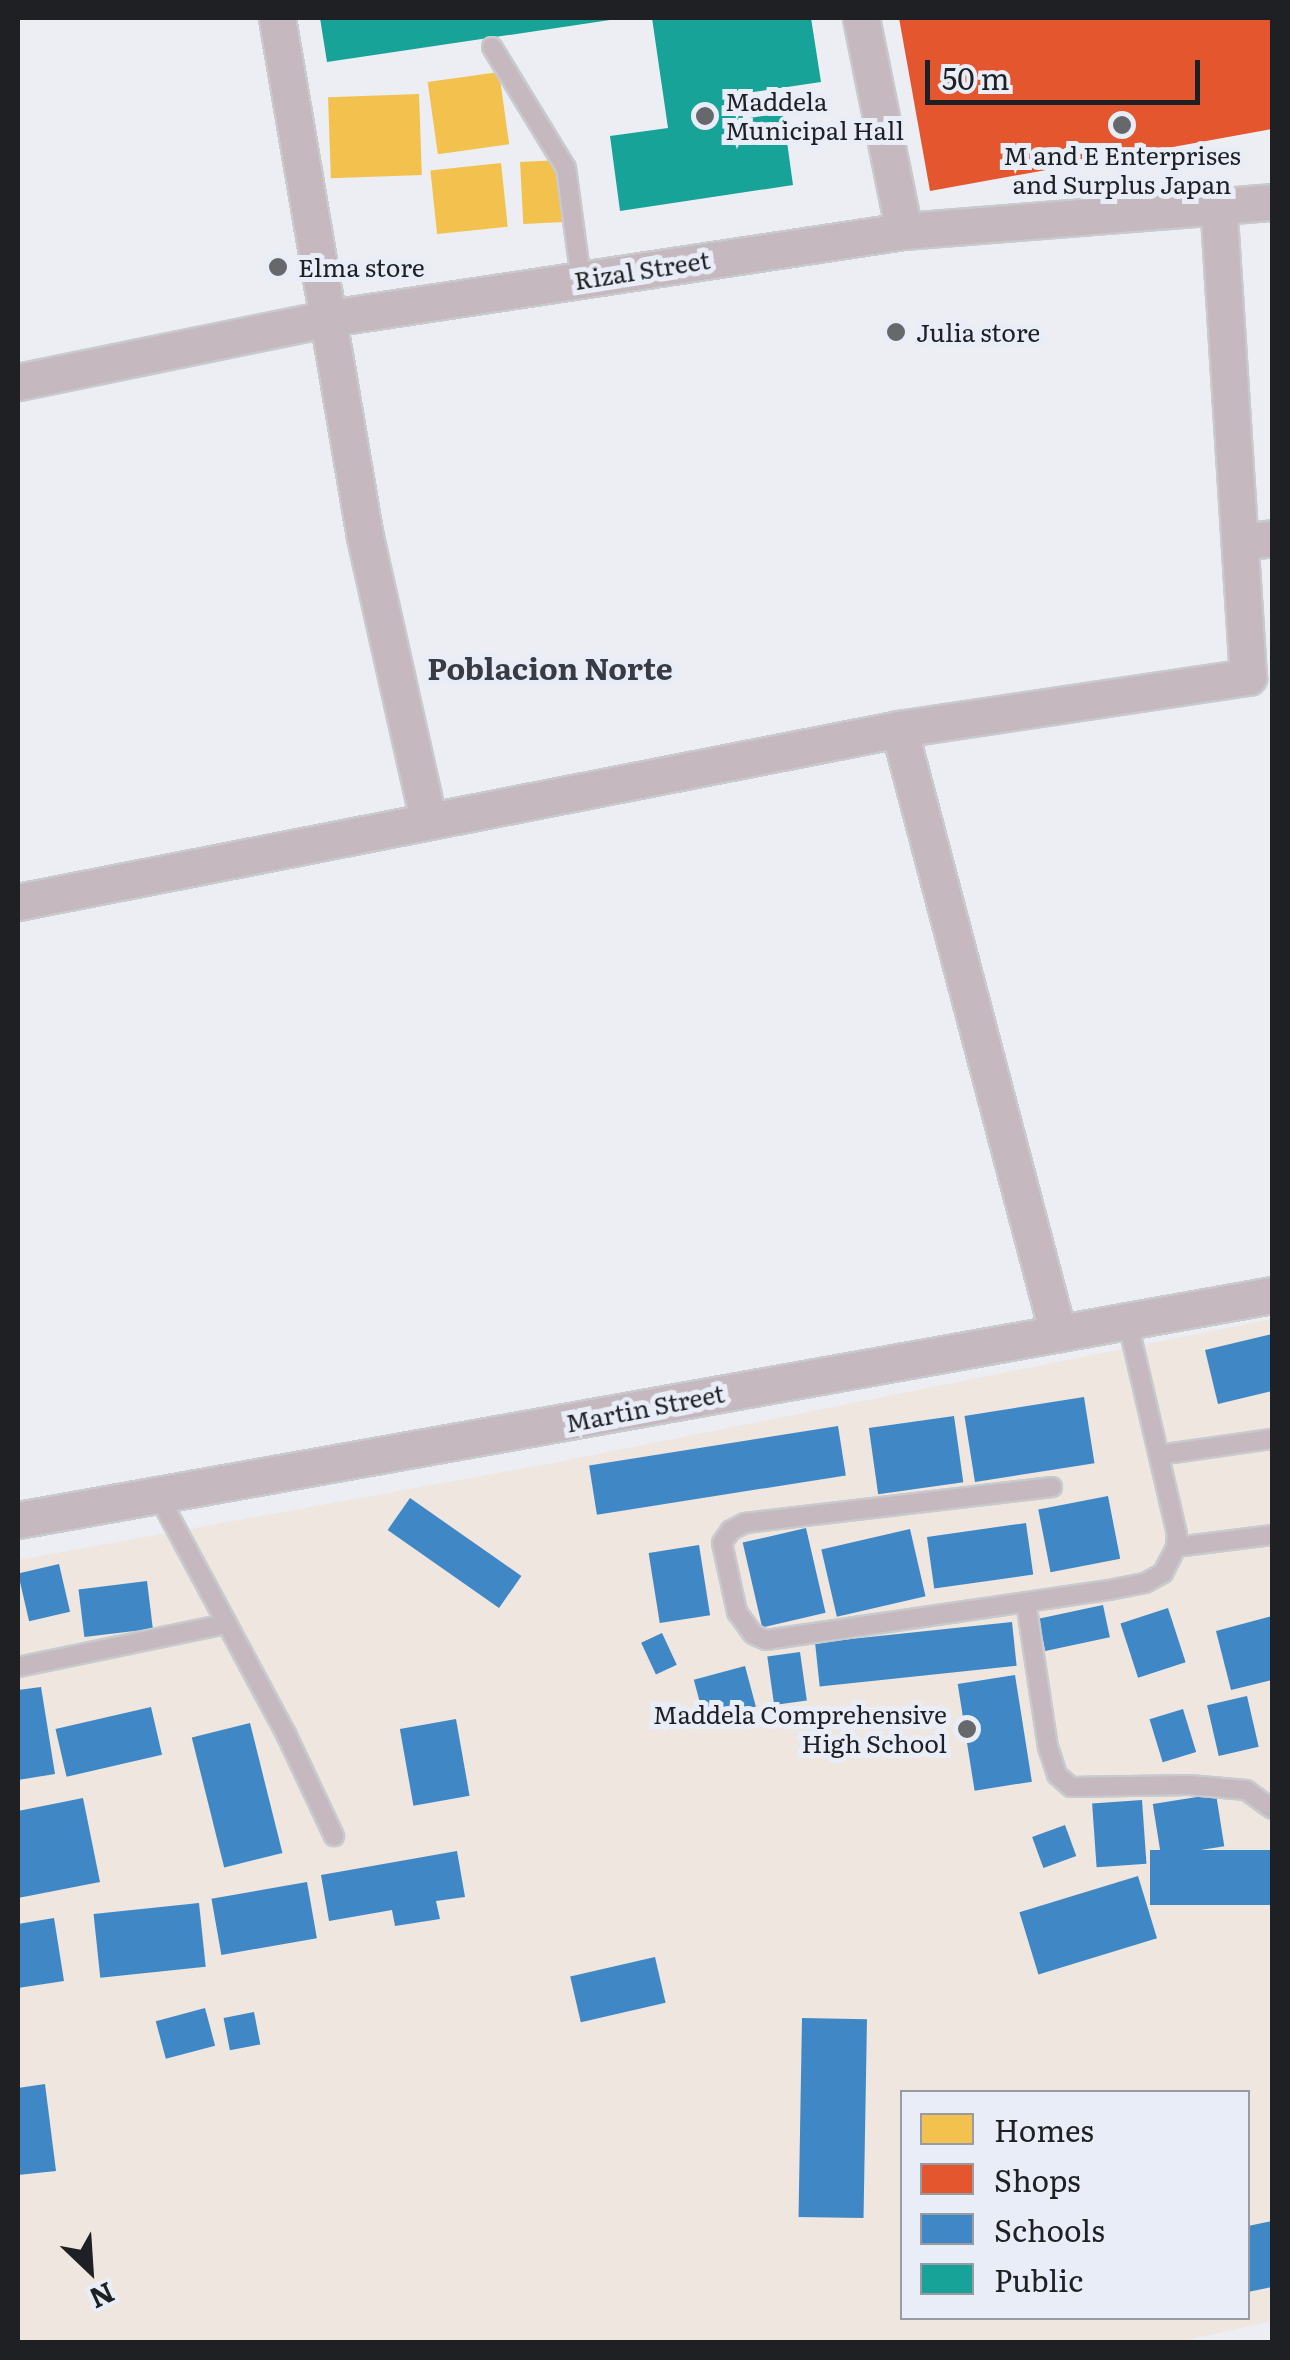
<!DOCTYPE html>
<style>
body{margin:0}
#map{position:relative;width:1290px;height:2360px;overflow:hidden;background:#eceef4;font-family:Literata,serif}
div>[style]{position:absolute}
.education>*{inset:0;background:#eee6df}
.homes>*{inset:0;background:#f2c14e;transform-origin:0 0}
.shops>*{inset:0;background:#e4572e}
.schools>*{inset:0;background:#3f88c5;transform-origin:0 0}
.public>*{inset:0;background:#17a398}
.roads{filter:drop-shadow(2px 0 #c8cace) drop-shadow(-2px 0 #c8cace) drop-shadow(0 2px #c8cace) drop-shadow(0 -2px #c8cace)}
.service>*{height:18px;margin:-9px;padding:0 9px;transform-origin:9px;border-radius:9px;background:#c5b8bf}
.minor>*{height:35px;margin:-17.5px;padding:0 17.5px;transform-origin:17.5px;border-radius:17.5px;background:#c5b8bf}
.dots>*{width:28px;height:28px;translate:-50% -50%;box-sizing:border-box;border:5px solid #e9edf7;border-radius:50%}
span{translate:-50% -50%;white-space:nowrap;text-align:center;line-height:1.15;-webkit-text-stroke:10px #e9edf7;paint-order:stroke}
.poi-label{font-size:25px;color:#1e2023}
.left{translate:0 -50%;text-align:left}
.right{translate:-100% -50%;text-align:right}
.street-label{font-size:25px;color:#1e2023}
.quarter-label{font-size:30px;color:#383b44;font-weight:700}
.frame{position:absolute;inset:0;border:20px solid #1e2023;pointer-events:none}
.legend{position:absolute;left:900px;top:2090px;width:350px;height:230px;box-sizing:border-box;background:#e9edf7;border:2px solid #989ba2;margin:0;padding:12px 18px;list-style:none;font-size:30px;color:#1e2023}
.legend li{display:flex;align-items:center;gap:20px;height:50px}
.legend b{width:50px;border:2px solid #989ba2}
.north{position:absolute;left:40px;top:2220px;width:100px;height:100px;-webkit-text-stroke:8px #e9edf7;paint-order:stroke;rotate:155deg;font-size:28px;font-weight:700;line-height:40px;text-align:center;color:#1e2023}
.north::after{content:'';display:block;margin:auto;width:35px;height:45px;background:#1e2023;clip-path:polygon(50% 0,100% 100%,50% 72%,0 100%)}
.scale{position:absolute;left:925px;top:60px;width:275px;height:45px;box-sizing:border-box;border:5px solid #1e2023;border-top:0;padding-left:12px;font-size:30px;line-height:35px;white-space:nowrap;color:#1e2023;-webkit-text-stroke:8px #e9edf7;paint-order:stroke}
</style>
<div id="map">
<div class="education">
<div style="clip-path:polygon(evenodd,1272px 1319px,1272px 2321px,1178px 2342px,18px 2342px,18px 1560px,553px 1463px,1272px 1319px,902px 2092px,1248px 2092px,1248px 2318px,902px 2318px,902px 2092px)"></div>
</div>
<div class="homes">
<div style="left:499px;top:72px;width:73px;height:72px;rotate:82deg"></div>
<div style="left:419px;top:94px;width:81px;height:91px;rotate:88deg"></div>
<div style="left:560px;top:160px;width:62px;height:40px;rotate:87deg"></div>
<div style="left:501px;top:163px;width:64px;height:71px;rotate:84deg"></div>
</div>
<div class="shops">
<div style="clip-path:polygon(899px 18px,1272px 18px,1272px 129px,930px 191px)"></div>
</div>
<div class="schools">
<div style="clip-path:polygon(1272px 1334px,1272px 1391px,1218px 1404px,1205px 1350px)"></div>
<div style="left:1084px;top:1397px;width:67px;height:121px;rotate:81deg"></div>
<div style="left:954px;top:1416px;width:67px;height:86px;rotate:82deg"></div>
<div style="left:838px;top:1426px;width:50px;height:252px;rotate:81deg"></div>
<div style="left:1108px;top:1496px;width:64px;height:71px;rotate:79deg"></div>
<div style="left:410px;top:1498px;width:136px;height:39px;rotate:35deg"></div>
<div style="left:1026px;top:1523px;width:52px;height:100px;rotate:82deg"></div>
<div style="left:806px;top:1528px;width:87px;height:65px;rotate:77deg"></div>
<div style="left:910px;top:1529px;width:69px;height:91px;rotate:77deg"></div>
<div style="left:699px;top:1545px;width:71px;height:51px;rotate:81deg"></div>
<div style="left:59px;top:1564px;width:49px;height:42px;rotate:77deg"></div>
<div style="left:147px;top:1581px;width:48px;height:69px;rotate:83deg"></div>
<div style="left:1103px;top:1605px;width:33px;height:66px;rotate:78deg"></div>
<div style="left:1168px;top:1608px;width:57px;height:50px;rotate:72deg"></div>
<div style="clip-path:polygon(1272px 1616px,1272px 1680px,1231px 1690px,1216px 1631px)"></div>
<div style="left:1012px;top:1622px;width:44px;height:198px;rotate:84deg"></div>
<div style="left:662px;top:1633px;width:35px;height:23px;rotate:65deg"></div>
<div style="left:800px;top:1652px;width:49px;height:33px;rotate:82deg"></div>
<div style="left:745px;top:1666px;width:42px;height:53px;rotate:75deg"></div>
<div style="left:1015px;top:1675px;width:108px;height:58px;rotate:81deg"></div>
<div style="clip-path:polygon(41px 1687px,55px 1774px,18px 1780px,18px 1690px)"></div>
<div style="left:1247px;top:1696px;width:52px;height:41px;rotate:77deg"></div>
<div style="left:151px;top:1707px;width:49px;height:98px;rotate:77deg"></div>
<div style="left:1183px;top:1709px;width:45px;height:35px;rotate:73deg"></div>
<div style="left:456px;top:1719px;width:78px;height:57px;rotate:80deg"></div>
<div style="left:250px;top:1723px;width:134px;height:60px;rotate:76deg"></div>
<div style="left:1216px;top:1794px;width:53px;height:64px;rotate:81deg"></div>
<div style="clip-path:polygon(83px 1798px,100px 1882px,18px 1898px,18px 1811px)"></div>
<div style="left:1142px;top:1800px;width:64px;height:50px;rotate:86deg"></div>
<div style="left:1065px;top:1825px;width:33px;height:35px;rotate:70deg"></div>
<div style="left:1272px;top:1850px;width:55px;height:122px;rotate:90deg"></div>
<div style="clip-path:polygon(457px 1851px,465px 1897px,436px 1901px,440px 1919px,395px 1926px,392px 1910px,329px 1921px,321px 1875px)"></div>
<div style="left:1138px;top:1876px;width:65px;height:124px;rotate:73deg"></div>
<div style="left:307px;top:1882px;width:57px;height:97px;rotate:80deg"></div>
<div style="left:199px;top:1903px;width:64px;height:106px;rotate:84deg"></div>
<div style="clip-path:polygon(54px 1918px,64px 1981px,18px 1988px,18px 1924px)"></div>
<div style="left:655px;top:1957px;width:47px;height:87px;rotate:77deg"></div>
<div style="left:205px;top:2008px;width:39px;height:51px;rotate:75deg"></div>
<div style="left:254px;top:2012px;width:33px;height:31px;rotate:79deg"></div>
<div style="left:802px;top:2018px;width:65px;height:199px;rotate:1deg"></div>
<div style="clip-path:polygon(45px 2084px,56px 2171px,18px 2175px,18px 2088px)"></div>
<div style="clip-path:polygon(1272px 2221px,1272px 2287px,1248px 2292px,1248px 2226px)"></div>
</div>
<div class="public">
<div style="clip-path:polygon(320px 18px,609px 18px,610px 20px,327px 62px)"></div>
<div style="clip-path:polygon(652px 18px,811px 18px,821px 82px,740px 94px,743px 119px,783px 113px,793px 185px,620px 211px,610px 136px,668px 128px)"></div>
</div>
<div class="roads">
<div class="service">
<div style="left:492px;top:47px;width:142px;rotate:58.6deg"></div>
<div style="left:566px;top:168px;width:112px;rotate:82.3deg"></div>
<div style="left:1159px;top:1455px;width:114px;rotate:-8.1deg"></div>
<div style="left:1052px;top:1487px;width:309px;rotate:173.3deg"></div>
<div style="left:745px;top:1523px;width:16px;rotate:153deg"></div>
<div style="left:731px;top:1530px;width:16px;rotate:125deg"></div>
<div style="left:722px;top:1543px;width:71px;rotate:77.7deg"></div>
<div style="left:737px;top:1612px;width:27px;rotate:54deg"></div>
<div style="left:753px;top:1634px;width:14px;rotate:25deg"></div>
<div style="left:766px;top:1640px;width:347px;rotate:-8.3deg"></div>
<div style="left:1109px;top:1590px;width:37px;rotate:-11deg"></div>
<div style="left:1145px;top:1583px;width:21px;rotate:-29deg"></div>
<div style="left:1163px;top:1573px;width:29px;rotate:-63deg"></div>
<div style="left:1176px;top:1547px;width:13px;rotate:-86deg"></div>
<div style="left:1177px;top:1534px;width:221px;rotate:-103.1deg"></div>
<div style="left:159px;top:1497px;width:269px;rotate:61.8deg"></div>
<div style="left:286px;top:1734px;width:113px;rotate:64.8deg"></div>
<div style="left:1176px;top:1547px;width:97px;rotate:-7.1deg"></div>
<div style="left:1026px;top:1602px;width:147px;rotate:81.4deg"></div>
<div style="left:1048px;top:1747px;width:29px;rotate:72deg"></div>
<div style="left:1057px;top:1775px;width:18px;rotate:41deg"></div>
<div style="left:1071px;top:1787px;width:118px;rotate:-1deg"></div>
<div style="left:1189px;top:1785px;width:57px;rotate:5deg"></div>
<div style="left:1246px;top:1790px;width:32px;rotate:36deg"></div>
<div style="left:18px;top:1667px;width:212px;rotate:-11.7deg"></div>
</div>
<div class="minor">
<div style="left:277px;top:18px;width:526px;rotate:80.38deg"></div>
<div style="left:365px;top:537px;width:289px;rotate:77.4deg"></div>
<div style="left:861px;top:18px;width:217px;rotate:78.6deg"></div>
<div style="left:18px;top:382px;width:318px;rotate:-11.6deg"></div>
<div style="left:330px;top:318px;width:581px;rotate:-8.62deg"></div>
<div style="left:904px;top:231px;width:369px;rotate:-4.5deg"></div>
<div style="left:1241px;top:542px;width:31px;rotate:-7deg"></div>
<div style="left:899px;top:729px;width:621px;rotate:75.27deg"></div>
<div style="left:18px;top:902px;width:898px;rotate:-11.11deg"></div>
<div style="left:899px;top:729px;width:353px;rotate:-8.5deg"></div>
<div style="left:1248px;top:677px;width:473px;rotate:-93.6deg"></div>
<div style="left:18px;top:1520px;width:1274px;rotate:-10.17deg"></div>
</div>
</div>
<div class="dots">
<div style="left:705px;top:116px;background:#66686c"></div>
<div style="left:1122px;top:125px;background:#66686c"></div>
<div style="left:278px;top:267px;background:#66686c"></div>
<div style="left:896px;top:332px;background:#66686c"></div>
<div style="left:967px;top:1729px;background:#66686c"></div>
</div>
<div class="poi-label">
<span class="left" style="left:725px;top:116px">Maddela<br>Municipal Hall</span>
<span style="left:1122px;top:170px">M and E Enterprises<br>and Surplus Japan</span>
<span class="left" style="left:298px;top:267px">Elma store</span>
<span class="left" style="left:916px;top:332px">Julia store</span>
<span class="right" style="left:947px;top:1729px">Maddela Comprehensive<br>High School</span>
</div>
<div class="street-label">
<span style="left:642px;top:270px;rotate:-9deg">Rizal Street</span>
<span style="left:645px;top:1408px;rotate:-11deg">Martin Street</span>
</div>
<div class="quarter-label">
<span style="left:550px;top:667px">Poblacion Norte</span>
</div>
<div class="frame"></div>
<ul class="legend">
<li><b style="height:28px;background:#f2c14e"></b>Homes</li>
<li><b style="height:28px;background:#e4572e"></b>Shops</li>
<li><b style="height:28px;background:#3f88c5"></b>Schools</li>
<li><b style="height:28px;background:#17a398"></b>Public</li>
</ul>
<div class="north">N</div>
<div class="scale">50 m</div>
</div>
